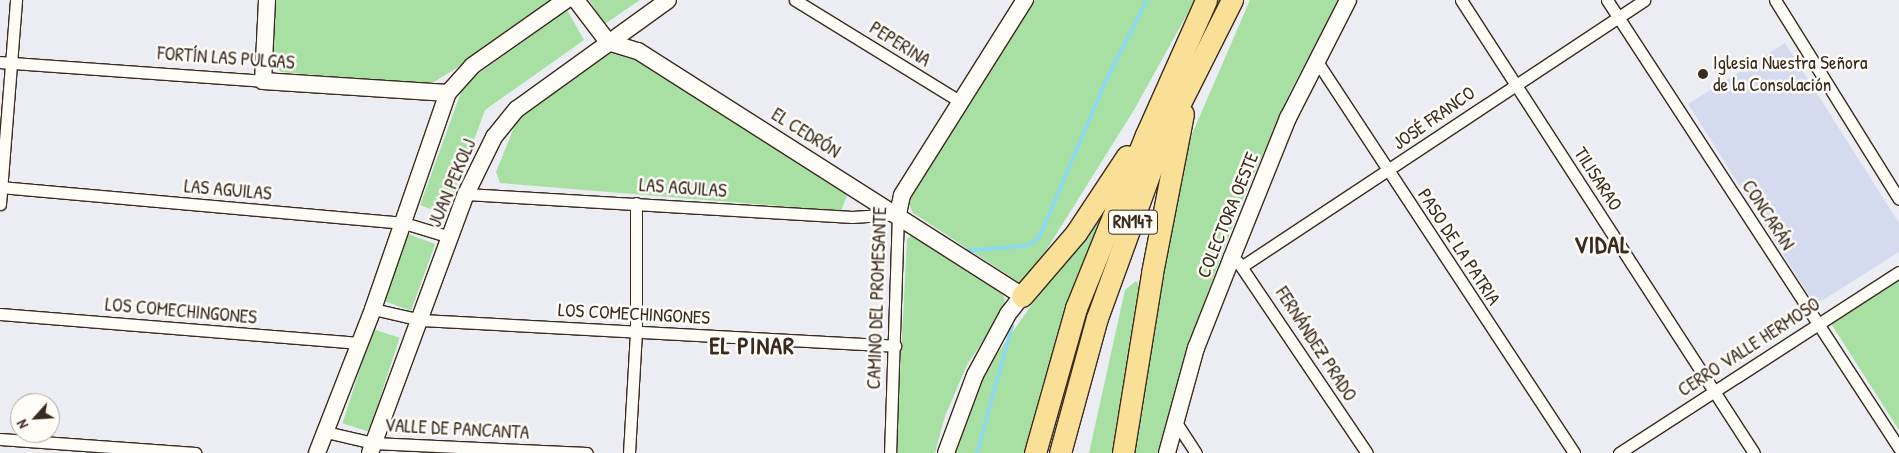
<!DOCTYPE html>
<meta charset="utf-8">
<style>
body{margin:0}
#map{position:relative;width:1899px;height:453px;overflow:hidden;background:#ebedf3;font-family:"Patrick Hand",sans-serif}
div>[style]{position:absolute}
.built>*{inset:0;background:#d5dbee}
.green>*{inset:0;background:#a8e0a4;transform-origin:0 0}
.stream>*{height:4px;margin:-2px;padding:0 2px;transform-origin:2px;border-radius:2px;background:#8ddaed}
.roads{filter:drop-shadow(1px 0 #3b2a1e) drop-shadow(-1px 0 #3b2a1e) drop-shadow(0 1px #3b2a1e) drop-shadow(0 -1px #3b2a1e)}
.street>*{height:11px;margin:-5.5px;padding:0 5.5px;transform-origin:5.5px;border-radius:5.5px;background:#fdfcf7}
.secondary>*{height:16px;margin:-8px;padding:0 8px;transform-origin:8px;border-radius:8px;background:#fdfcf7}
.highway>*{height:21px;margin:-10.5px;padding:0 10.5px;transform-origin:10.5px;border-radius:10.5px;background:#fadf96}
.dots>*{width:14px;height:14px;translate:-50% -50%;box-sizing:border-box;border:2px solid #fdfcf7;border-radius:50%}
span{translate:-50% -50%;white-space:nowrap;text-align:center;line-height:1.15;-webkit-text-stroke:5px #fdfcf7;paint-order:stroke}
.shield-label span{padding:1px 4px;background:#fdfcf7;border:1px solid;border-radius:4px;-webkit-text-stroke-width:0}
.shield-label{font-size:18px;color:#3b2a1e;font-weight:700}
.street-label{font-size:19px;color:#3b2a1e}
.poi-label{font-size:19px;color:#3b2a1e}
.left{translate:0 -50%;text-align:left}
.district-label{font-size:24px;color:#3b2a1e;font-weight:700;letter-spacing:1px}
.north{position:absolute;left:10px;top:393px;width:50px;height:50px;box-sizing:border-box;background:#fdfcf7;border:1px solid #afa8a0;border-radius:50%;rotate:244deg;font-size:14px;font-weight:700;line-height:20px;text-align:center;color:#3b2a1e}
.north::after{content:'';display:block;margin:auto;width:18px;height:22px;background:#3b2a1e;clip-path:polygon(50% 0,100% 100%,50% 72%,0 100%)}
</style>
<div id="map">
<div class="built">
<div style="clip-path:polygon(1785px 43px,1899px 223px,1899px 252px,1815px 305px,1688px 104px)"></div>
</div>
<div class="green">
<div style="clip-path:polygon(275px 0,554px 0,463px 64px,434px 82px,422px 84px,281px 72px,270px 61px)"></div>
<div style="clip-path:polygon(589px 0,640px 0,605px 24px)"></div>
<div style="clip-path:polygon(1032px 0,1195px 0,1134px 110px,1030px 276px,1020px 283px,913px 213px,908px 202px)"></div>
<div style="clip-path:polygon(1250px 0,1339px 0,1290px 92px,1238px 211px,1192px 335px,1159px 453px,1132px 453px,1178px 181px,1189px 141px)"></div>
<div style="clip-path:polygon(567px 10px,584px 40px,485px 110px,446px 215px,420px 205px,464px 84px)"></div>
<div style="clip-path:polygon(613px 49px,622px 50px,848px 193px,841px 211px,500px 183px,496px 172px,519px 115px)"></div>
<div style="clip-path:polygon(1129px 167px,1069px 303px,1041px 390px,1026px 453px,955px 453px,987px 368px)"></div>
<div style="clip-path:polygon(914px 233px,999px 289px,1005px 299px,1003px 310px,967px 365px,945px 416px,935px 453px,896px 453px,907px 239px)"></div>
<div style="left:408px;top:234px;width:29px;height:71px;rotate:20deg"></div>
<div style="clip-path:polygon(1899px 278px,1899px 430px,1830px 322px)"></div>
<div style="clip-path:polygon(1136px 281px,1142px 289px,1117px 453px,1089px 453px,1125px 290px)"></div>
<div style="left:373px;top:329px;width:28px;height:99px;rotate:18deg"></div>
</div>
<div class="stream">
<div style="left:962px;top:251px;width:64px;rotate:-4.5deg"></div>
<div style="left:1026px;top:246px;width:15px;rotate:-32deg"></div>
<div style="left:1039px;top:238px;width:166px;rotate:-67deg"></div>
<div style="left:1104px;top:85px;width:95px;rotate:-63.2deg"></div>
<div style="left:977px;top:453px;width:132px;rotate:-74.6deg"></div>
</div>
<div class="roads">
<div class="street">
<div style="left:795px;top:0;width:195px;rotate:31.6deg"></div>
<div style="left:1461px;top:0;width:539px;rotate:57.11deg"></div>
<div style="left:1607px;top:0;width:535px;rotate:56.9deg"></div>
<div style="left:1775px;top:0;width:234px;rotate:58.1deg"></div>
<div style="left:1316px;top:60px;width:470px;rotate:56.7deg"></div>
<div style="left:0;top:62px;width:264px;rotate:4.1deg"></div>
<div style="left:0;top:187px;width:406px;rotate:5.1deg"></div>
<div style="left:404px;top:223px;width:48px;rotate:16.9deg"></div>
<div style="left:466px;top:194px;width:387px;rotate:3.4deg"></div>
<div style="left:852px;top:217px;width:46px;rotate:-3.7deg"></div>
<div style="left:898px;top:214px;width:239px;rotate:91.9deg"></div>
<div style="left:0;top:204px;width:205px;rotate:-85.5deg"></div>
<div style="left:1238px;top:262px;width:230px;rotate:56deg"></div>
<div style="left:1244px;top:265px;width:480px;rotate:-33.5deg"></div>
<div style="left:373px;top:309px;width:49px;rotate:12.9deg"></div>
<div style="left:421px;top:320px;width:475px;rotate:3.1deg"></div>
<div style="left:0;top:314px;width:361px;rotate:4.6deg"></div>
<div style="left:1175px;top:421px;width:38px;rotate:57deg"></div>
<div style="left:326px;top:432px;width:48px;rotate:13.2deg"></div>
<div style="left:373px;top:443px;width:214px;rotate:2.7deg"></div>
<div style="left:0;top:439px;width:196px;rotate:4.1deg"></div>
<div style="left:629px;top:453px;width:122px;rotate:-86.7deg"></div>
<div style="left:636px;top:331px;width:128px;rotate:-90deg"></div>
<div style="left:1619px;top:453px;width:333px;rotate:-32.9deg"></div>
</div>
<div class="secondary">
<div style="left:267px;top:0;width:81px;rotate:92.8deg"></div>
<div style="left:263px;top:81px;width:185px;rotate:3.7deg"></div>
<div style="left:576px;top:0;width:53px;rotate:52.7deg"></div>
<div style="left:608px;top:42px;width:31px;rotate:17deg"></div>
<div style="left:638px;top:51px;width:456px;rotate:32.5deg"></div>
<div style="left:1022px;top:296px;width:23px;rotate:128deg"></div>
<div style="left:1008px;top:314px;width:69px;rotate:118.4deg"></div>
<div style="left:975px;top:375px;width:83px;rotate:110.4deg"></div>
<div style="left:898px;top:214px;width:19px;rotate:-78deg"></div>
<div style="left:902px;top:195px;width:231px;rotate:-57.8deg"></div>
<div style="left:317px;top:453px;width:155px;rotate:-68.7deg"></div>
<div style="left:373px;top:309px;width:229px;rotate:-70.9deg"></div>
<div style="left:448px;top:93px;width:36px;rotate:-48deg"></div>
<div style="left:472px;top:66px;width:115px;rotate:-35.1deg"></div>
<div style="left:370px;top:453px;width:276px;rotate:-69.7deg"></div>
<div style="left:466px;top:194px;width:64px;rotate:-63.8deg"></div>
<div style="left:494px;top:137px;width:36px;rotate:-51deg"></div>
<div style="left:517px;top:109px;width:186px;rotate:-35.8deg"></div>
<div style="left:1167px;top:453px;width:109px;rotate:-74.6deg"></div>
<div style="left:1196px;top:348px;width:98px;rotate:-68.4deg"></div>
<div style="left:1232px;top:257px;width:150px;rotate:-68.1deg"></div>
<div style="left:1288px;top:118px;width:132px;rotate:-63deg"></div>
</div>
<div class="highway">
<div style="left:1022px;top:296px;width:83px;rotate:-49.4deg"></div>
<div style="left:1076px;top:233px;width:92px;rotate:-56.5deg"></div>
<div style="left:1035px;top:453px;width:151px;rotate:-74.2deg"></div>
<div style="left:1076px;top:308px;width:187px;rotate:-68deg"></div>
<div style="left:1146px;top:135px;width:148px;rotate:-66deg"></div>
<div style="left:1060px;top:453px;width:140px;rotate:-74.7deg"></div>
<div style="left:1097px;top:318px;width:190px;rotate:-70deg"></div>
<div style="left:1162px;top:139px;width:156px;rotate:-63.3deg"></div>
<div style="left:1123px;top:453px;width:182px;rotate:-80.8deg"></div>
<div style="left:1152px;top:273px;width:162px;rotate:-79deg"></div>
</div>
</div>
<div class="dots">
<div style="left:1703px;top:74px;background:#3b2a1e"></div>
</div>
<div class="shield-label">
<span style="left:1133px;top:222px">RN147</span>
</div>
<div class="street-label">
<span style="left:900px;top:44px;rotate:32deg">PEPERINA</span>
<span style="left:226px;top:58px;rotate:4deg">FORTÍN LAS PULGAS</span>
<span style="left:1434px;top:118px;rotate:-35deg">JOSÉ FRANCO</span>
<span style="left:806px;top:133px;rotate:32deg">EL CEDRÓN</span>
<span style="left:1598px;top:179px;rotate:57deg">TILISARAO</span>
<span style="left:452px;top:183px;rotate:-67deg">JUAN PEKOLJ</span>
<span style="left:683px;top:188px;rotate:4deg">LAS AGUILAS</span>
<span style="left:228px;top:190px;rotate:5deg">LAS AGUILAS</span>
<span style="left:1228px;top:215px;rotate:-68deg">COLECTORA OESTE</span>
<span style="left:1768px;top:215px;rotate:57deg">CONCARÁN</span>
<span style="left:1459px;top:247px;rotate:57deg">PASO DE LA PATRIA</span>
<span style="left:877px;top:298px;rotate:-88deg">CAMINO DEL PROMESANTE</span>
<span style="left:181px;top:311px;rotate:5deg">LOS COMECHINGONES</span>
<span style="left:634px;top:314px;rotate:3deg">LOS COMECHINGONES</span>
<span style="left:1316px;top:344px;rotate:57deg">FERNÁNDEZ PRADO</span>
<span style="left:1749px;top:347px;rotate:-33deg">CERRO VALLE HERMOSO</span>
<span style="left:457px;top:429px;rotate:3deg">VALLE DE PANCANTA</span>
</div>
<div class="poi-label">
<span class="left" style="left:1713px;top:74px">Iglesia Nuestra Señora<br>de la Consolación</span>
</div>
<div class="district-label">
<span style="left:1602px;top:245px">VIDAL</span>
<span style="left:752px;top:346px">EL PINAR</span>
</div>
<div class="north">N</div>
</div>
